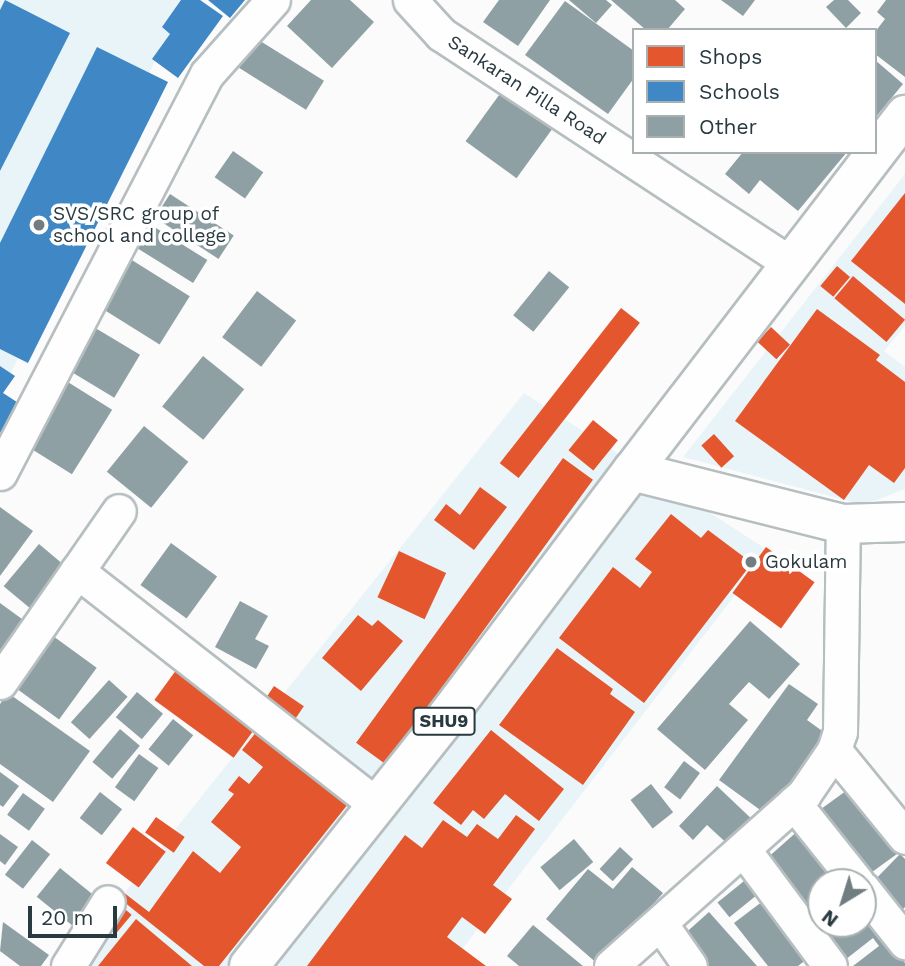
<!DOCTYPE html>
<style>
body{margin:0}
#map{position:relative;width:905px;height:966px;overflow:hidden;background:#fbfbfb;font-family:"Work Sans",sans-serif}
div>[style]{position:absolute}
.built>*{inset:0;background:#e9f4f8}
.shops>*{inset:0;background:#e4572e;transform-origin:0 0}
.schools>*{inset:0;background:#3f88c5}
.building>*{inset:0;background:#8fa0a4;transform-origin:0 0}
.roads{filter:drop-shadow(2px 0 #b6bec0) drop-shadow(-2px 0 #b6bec0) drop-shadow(0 2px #b6bec0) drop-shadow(0 -2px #b6bec0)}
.minor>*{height:33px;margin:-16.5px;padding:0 16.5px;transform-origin:16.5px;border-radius:16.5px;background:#fefefe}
.tertiary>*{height:38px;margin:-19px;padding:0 19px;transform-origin:19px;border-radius:19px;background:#fefefe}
.primary>*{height:38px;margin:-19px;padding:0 19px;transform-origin:19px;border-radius:19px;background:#fefefe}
.dots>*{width:19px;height:19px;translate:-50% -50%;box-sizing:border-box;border:4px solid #fff;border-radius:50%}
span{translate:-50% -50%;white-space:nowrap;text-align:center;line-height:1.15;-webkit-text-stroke:7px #fff;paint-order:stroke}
.shield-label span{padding:2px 5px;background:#fff;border:2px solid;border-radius:5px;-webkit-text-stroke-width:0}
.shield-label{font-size:18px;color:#28393f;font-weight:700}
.street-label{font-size:19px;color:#28393f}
.poi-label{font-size:19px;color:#28393f}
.left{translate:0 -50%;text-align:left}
.legend{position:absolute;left:632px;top:28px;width:245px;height:126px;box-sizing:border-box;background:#fff;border:2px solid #a9b0b2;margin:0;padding:9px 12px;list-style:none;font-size:21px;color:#28393f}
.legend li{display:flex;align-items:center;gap:14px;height:35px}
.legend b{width:35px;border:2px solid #a9b0b2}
.north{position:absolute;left:807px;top:868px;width:70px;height:70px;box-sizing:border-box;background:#fff;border:2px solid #a9b0b2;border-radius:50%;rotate:218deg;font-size:19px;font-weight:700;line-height:28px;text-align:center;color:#28393f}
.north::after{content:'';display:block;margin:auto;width:24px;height:32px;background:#727d81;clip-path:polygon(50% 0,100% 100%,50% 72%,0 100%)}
.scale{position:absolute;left:28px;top:906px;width:89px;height:32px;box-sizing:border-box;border:4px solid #28393f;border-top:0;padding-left:9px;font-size:21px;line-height:24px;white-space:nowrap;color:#28393f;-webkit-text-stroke:5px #fff;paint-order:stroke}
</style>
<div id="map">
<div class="built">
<div style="clip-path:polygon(0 0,203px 0,158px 54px,0 397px)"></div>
<div style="clip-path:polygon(905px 174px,905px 326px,884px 351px,905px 367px,905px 489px,864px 505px,683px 457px)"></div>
<div style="clip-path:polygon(524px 393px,769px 551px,449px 966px,66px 966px)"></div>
</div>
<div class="shops">
<div style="clip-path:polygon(905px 193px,905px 304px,851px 261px)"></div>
<div style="left:837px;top:266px;width:17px;height:26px;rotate:40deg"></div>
<div style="left:853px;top:276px;width:68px;height:29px;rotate:40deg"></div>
<div style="left:621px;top:308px;width:24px;height:197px;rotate:38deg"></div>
<div style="clip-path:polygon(817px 309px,880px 355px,876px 360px,905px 382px,905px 468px,894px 483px,869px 465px,844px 500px,735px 421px)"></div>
<div style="left:771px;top:327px;width:26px;height:20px;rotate:43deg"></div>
<div style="left:593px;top:420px;width:32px;height:39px;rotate:39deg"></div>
<div style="left:714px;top:434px;width:30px;height:17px;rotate:48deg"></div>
<div style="left:563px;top:458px;width:37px;height:352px;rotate:36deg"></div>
<div style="clip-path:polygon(480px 487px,507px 507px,474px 550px,434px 520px,446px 504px,460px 515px)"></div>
<div style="clip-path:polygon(671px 514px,701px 538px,708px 530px,752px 563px,644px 703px,559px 638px,613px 567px,640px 588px,652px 572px,635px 559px)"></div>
<div style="left:766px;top:547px;width:60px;height:57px;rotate:36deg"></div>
<div style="left:399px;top:551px;width:52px;height:51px;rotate:25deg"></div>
<div style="clip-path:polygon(358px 615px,372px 626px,378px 620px,403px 641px,361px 691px,322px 658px)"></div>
<div style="clip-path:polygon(557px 648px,613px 689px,610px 694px,635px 712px,583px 785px,499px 725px)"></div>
<div style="left:182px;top:662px;width:98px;height:47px;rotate:36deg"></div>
<div style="left:274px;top:686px;width:36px;height:22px;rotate:34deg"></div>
<div style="clip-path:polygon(265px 721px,356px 794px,219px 966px,204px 966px,119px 898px,123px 892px,149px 912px,193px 851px,220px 873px,241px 847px,211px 822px,234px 794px,228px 790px,239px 776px,249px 784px,263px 767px,242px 750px)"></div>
<div style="clip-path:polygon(491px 730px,564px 789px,539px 821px,505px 794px,484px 819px,473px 810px,461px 825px,433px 803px)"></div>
<div style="clip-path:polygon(516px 815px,535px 829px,493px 885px,512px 899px,485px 934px,462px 917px,447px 937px,486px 966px,307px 966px,405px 835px,422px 848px,443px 820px,467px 837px,477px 824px,498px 839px)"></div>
<div style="left:156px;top:817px;width:35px;height:19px;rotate:35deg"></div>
<div style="left:133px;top:827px;width:41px;height:45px;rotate:37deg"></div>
<div style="left:114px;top:900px;width:23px;height:23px;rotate:40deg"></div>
<div style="clip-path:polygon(136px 919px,192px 966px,98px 966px)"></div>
</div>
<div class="schools">
<div style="clip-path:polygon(5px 0,70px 33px,0 171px,0 10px)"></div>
<div style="clip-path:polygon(181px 0,200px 0,223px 16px,178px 78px,152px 59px,170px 34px,162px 27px)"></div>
<div style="clip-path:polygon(208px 0,245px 0,230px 18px)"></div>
<div style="clip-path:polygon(97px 47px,168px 82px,28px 363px,0 349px,0 243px)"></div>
<div style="clip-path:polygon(0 366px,15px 376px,3px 393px,20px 404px,0 433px)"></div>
</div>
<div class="building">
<div style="clip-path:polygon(311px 0,350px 0,374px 22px,332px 68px,287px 26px)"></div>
<div style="clip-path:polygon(499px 0,550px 0,518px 46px,483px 22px)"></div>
<div style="clip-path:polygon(569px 0,606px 0,612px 5px,596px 23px)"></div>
<div style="clip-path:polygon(611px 0,675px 0,685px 9px,667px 30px,646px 30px)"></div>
<div style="clip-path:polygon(721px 0,755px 0,743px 16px)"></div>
<div style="clip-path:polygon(834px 0,848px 0,861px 13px,846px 28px,826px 7px)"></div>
<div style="clip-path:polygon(886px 0,905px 0,905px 77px,875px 54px,875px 32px,885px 19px,877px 12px)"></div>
<div style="clip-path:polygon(565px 1px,634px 51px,634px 78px,608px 114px,525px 55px)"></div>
<div style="left:257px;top:39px;width:79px;height:34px;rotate:32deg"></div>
<div style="clip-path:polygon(875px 60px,903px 84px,875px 118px)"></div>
<div style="left:502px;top:91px;width:63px;height:62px;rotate:36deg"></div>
<div style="left:233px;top:151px;width:37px;height:32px;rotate:35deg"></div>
<div style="clip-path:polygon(743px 152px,847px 152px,798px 211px,760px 180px,749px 194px,725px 174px)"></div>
<div style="left:170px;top:194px;width:76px;height:28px;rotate:33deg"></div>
<div style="left:148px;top:223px;width:70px;height:27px;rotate:32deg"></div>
<div style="left:127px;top:257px;width:74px;height:57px;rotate:32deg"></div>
<div style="left:549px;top:271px;width:26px;height:57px;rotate:39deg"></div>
<div style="left:257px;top:291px;width:49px;height:58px;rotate:37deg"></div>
<div style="left:92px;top:326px;width:56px;height:50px;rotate:31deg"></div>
<div style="left:203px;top:356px;width:53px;height:65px;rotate:39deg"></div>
<div style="left:63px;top:379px;width:58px;height:76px;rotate:32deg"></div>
<div style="left:144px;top:426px;width:57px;height:59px;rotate:39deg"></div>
<div style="clip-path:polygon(0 507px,33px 531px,0 576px)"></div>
<div style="left:171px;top:543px;width:57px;height:52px;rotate:36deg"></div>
<div style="left:39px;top:544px;width:38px;height:55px;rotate:40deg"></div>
<div style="clip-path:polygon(240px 601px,268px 616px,255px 639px,269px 646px,256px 669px,215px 647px)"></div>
<div style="clip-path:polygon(0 603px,33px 627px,0 673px)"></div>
<div style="clip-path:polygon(750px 621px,800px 664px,769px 699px,749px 682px,729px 704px,748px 720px,705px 770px,657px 729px)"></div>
<div style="left:53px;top:636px;width:54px;height:64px;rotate:36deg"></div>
<div style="left:109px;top:680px;width:25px;height:57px;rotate:42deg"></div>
<div style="clip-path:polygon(789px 684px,818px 704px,807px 720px,825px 733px,767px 815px,719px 780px)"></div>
<div style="left:137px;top:692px;width:34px;height:33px;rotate:40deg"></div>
<div style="clip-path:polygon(8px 693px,90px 751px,53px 802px,0 764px,0 704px)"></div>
<div style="left:173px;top:719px;width:26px;height:39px;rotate:39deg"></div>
<div style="left:120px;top:729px;width:26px;height:43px;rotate:40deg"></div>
<div style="left:139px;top:754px;width:24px;height:41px;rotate:36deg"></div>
<div style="left:684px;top:761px;width:20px;height:33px;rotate:37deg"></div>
<div style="clip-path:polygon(0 772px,19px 786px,3px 807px,0 805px)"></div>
<div style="left:651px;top:784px;width:36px;height:26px;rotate:52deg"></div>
<div style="clip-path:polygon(717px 786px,757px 824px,733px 849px,707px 825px,693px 840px,679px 826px)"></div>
<div style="left:850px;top:788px;width:81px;height:46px;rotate:54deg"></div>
<div style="left:100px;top:792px;width:28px;height:33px;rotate:38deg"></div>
<div style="left:23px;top:793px;width:27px;height:27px;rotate:36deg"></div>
<div style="clip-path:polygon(800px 829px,845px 882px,821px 882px,817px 928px,765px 860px)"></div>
<div style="clip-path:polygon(0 834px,18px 847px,5px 865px,0 861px)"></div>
<div style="left:574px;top:839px;width:30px;height:44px;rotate:50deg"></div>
<div style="left:32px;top:840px;width:23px;height:44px;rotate:38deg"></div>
<div style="left:620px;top:847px;width:18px;height:30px;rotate:43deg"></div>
<div style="clip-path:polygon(900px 854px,905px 859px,905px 907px,896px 916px,867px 888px)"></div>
<div style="clip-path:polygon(632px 867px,663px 893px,600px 966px,546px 919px,588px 869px,613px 889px)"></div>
<div style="left:60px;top:868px;width:49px;height:37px;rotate:39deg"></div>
<div style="left:754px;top:873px;width:19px;height:47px;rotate:51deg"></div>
<div style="clip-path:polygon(771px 895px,816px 952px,798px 966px,768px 966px,734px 923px)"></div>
<div style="clip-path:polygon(863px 910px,905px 963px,905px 966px,853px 966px,879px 946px,873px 938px,841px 963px,818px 934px,830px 924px,863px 924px)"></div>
<div style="clip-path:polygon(709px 912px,757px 966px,693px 966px,681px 937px)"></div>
<div style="clip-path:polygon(3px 922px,49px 955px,41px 966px,20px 966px,0 951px)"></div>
<div style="clip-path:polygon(533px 925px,583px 966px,519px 966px,507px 956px)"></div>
</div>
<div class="roads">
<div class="minor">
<div style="left:410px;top:0;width:46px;rotate:47.6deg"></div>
<div style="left:441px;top:34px;width:419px;rotate:33.3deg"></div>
<div style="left:0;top:473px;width:449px;rotate:-62.6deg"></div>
<div style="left:207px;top:74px;width:99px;rotate:-48.3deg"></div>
<div style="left:77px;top:571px;width:380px;rotate:38deg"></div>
<div style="left:0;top:682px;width:208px;rotate:-55.2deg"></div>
<div style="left:834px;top:750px;width:112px;rotate:50.8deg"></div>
<div style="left:794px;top:803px;width:101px;rotate:51.4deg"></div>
<div style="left:744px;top:850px;width:144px;rotate:53.4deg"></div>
<div style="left:863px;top:889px;width:68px;rotate:51.6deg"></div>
<div style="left:660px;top:923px;width:52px;rotate:55.1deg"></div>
<div style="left:68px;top:966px;width:75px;rotate:-58deg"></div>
<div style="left:611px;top:966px;width:259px;rotate:-41.7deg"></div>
<div style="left:804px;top:794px;width:53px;rotate:-55.7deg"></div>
<div style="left:834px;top:750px;width:19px;rotate:-72deg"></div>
<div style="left:840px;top:732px;width:208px;rotate:-89.2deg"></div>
</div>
<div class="tertiary">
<div style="left:632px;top:471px;width:449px;rotate:-52.5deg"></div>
</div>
<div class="primary">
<div style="left:249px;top:966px;width:310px;rotate:-51.5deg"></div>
<div style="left:442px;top:723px;width:316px;rotate:-53deg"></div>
<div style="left:632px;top:471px;width:218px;rotate:14.1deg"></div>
<div style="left:843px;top:524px;width:62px;rotate:-1.8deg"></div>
</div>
</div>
<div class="dots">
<div style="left:39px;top:225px;background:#727d81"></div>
<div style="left:751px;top:562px;background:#727d81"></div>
</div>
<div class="shield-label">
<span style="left:444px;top:721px">SHU9</span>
</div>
<div class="street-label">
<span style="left:527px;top:90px;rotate:33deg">Sankaran Pilla Road</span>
</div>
<div class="poi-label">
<span class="left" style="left:53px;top:225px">SVS/SRC group of<br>school and college</span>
<span class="left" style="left:765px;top:562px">Gokulam</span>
</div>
<ul class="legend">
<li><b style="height:19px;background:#e4572e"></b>Shops</li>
<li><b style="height:19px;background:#3f88c5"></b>Schools</li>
<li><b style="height:19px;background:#8fa0a4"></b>Other</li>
</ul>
<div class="north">N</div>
<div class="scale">20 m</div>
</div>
